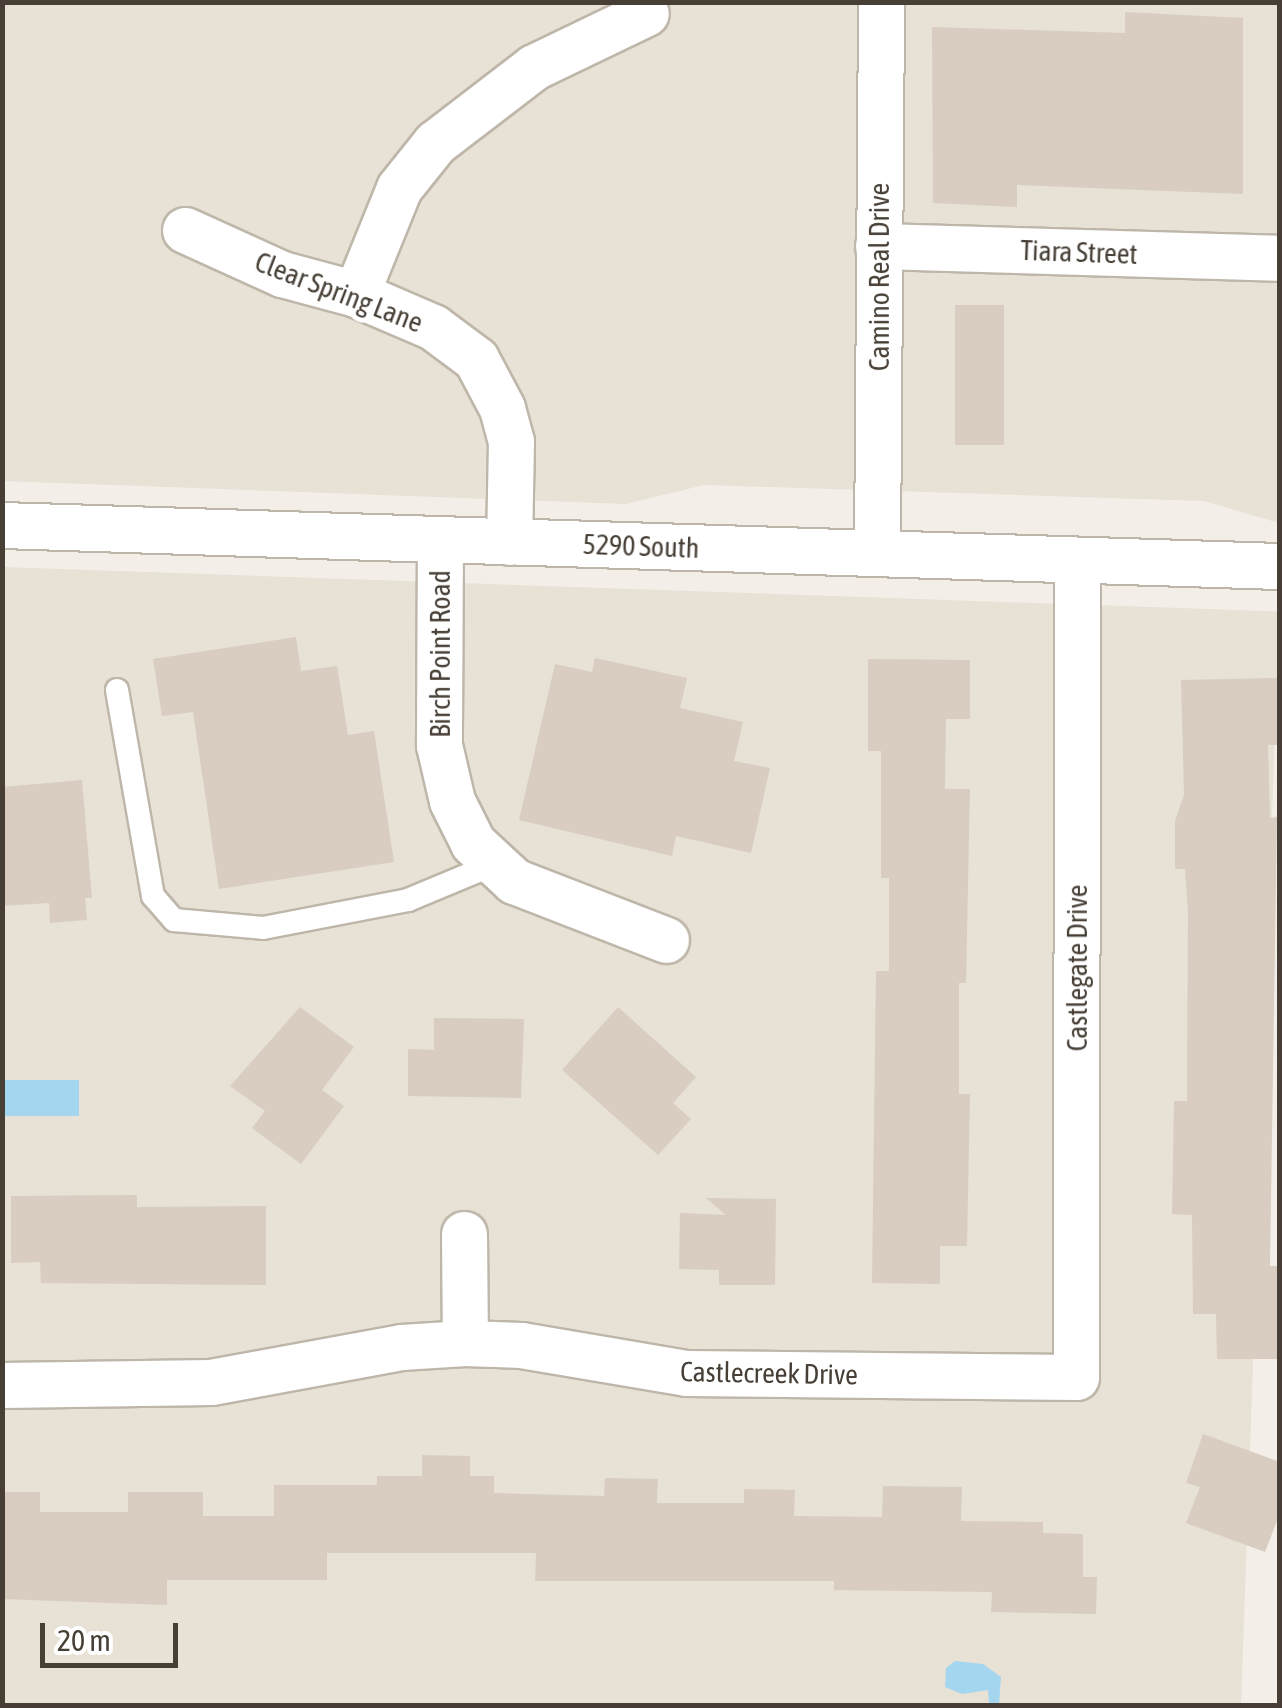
<!DOCTYPE html>
<style>
body{margin:0}
#map{position:relative;width:1282px;height:1708px;overflow:hidden;background:#f3efe8;font-family:"Asap Condensed",sans-serif}
div>[style]{position:absolute}
.residential>*{inset:0;background:#e7e1d6;transform-origin:0 0}
.water>*{inset:0;background:#a5d6ef;transform-origin:0 0}
.building>*{inset:0;background:#d8cdc0;transform-origin:0 0}
.roads{filter:drop-shadow(2px 0 #bfb6aa) drop-shadow(-2px 0 #bfb6aa) drop-shadow(0 2px #bfb6aa) drop-shadow(0 -2px #bfb6aa)}
.lane>*{height:22px;margin:-11px;padding:0 11px;transform-origin:11px;border-radius:11px;background:#fff}
.street>*{height:45px;margin:-22.5px;padding:0 22.5px;transform-origin:22.5px;border-radius:22.5px;background:#fff}
span{translate:-50% -50%;white-space:nowrap;text-align:center;line-height:1.15;-webkit-text-stroke:10px #fff;paint-order:stroke}
.street-label{font-size:28px;color:#473f36}
.frame{position:absolute;inset:0;border:5px solid #473f36;pointer-events:none}
.scale{position:absolute;left:40px;top:1623px;width:138px;height:45px;box-sizing:border-box;border:5px solid #473f36;border-top:0;padding-left:12px;font-size:30px;line-height:35px;white-space:nowrap;color:#473f36;-webkit-text-stroke:8px #fff;paint-order:stroke}
</style>
<div id="map">
<div class="residential">
<div style="clip-path:polygon(2px 3px,1279px 3px,1279px 523px,1204px 501px,704px 485px,626px 504px,3px 481px)"></div>
<div style="left:3px;top:567px;width:1277px;height:1139px;rotate:2deg"></div>
</div>
<div class="water">
<div style="left:3px;top:1080px;width:76px;height:36px"></div>
<div style="clip-path:polygon(955px 1661px,983px 1664px,1001px 1677px,999px 1705px,989px 1703px,988px 1690px,962px 1694px,945px 1687px,946px 1668px)"></div>
</div>
<div class="building">
<div style="clip-path:polygon(1125px 12px,1243px 18px,1243px 194px,1017px 185px,1017px 207px,933px 203px,932px 27px,1125px 33px)"></div>
<div style="left:955px;top:305px;width:49px;height:140px"></div>
<div style="clip-path:polygon(296px 637px,301px 671px,337px 666px,348px 735px,374px 731px,394px 862px,219px 889px,193px 712px,162px 716px,153px 659px)"></div>
<div style="clip-path:polygon(595px 658px,687px 678px,680px 708px,743px 722px,734px 761px,770px 768px,751px 853px,676px 836px,672px 856px,519px 820px,555px 664px,592px 672px)"></div>
<div style="clip-path:polygon(868px 659px,970px 660px,970px 719px,946px 719px,945px 789px,970px 789px,966px 983px,959px 983px,959px 1094px,970px 1094px,967px 1246px,940px 1246px,940px 1284px,872px 1283px,876px 971px,889px 971px,889px 878px,881px 878px,881px 751px,868px 751px)"></div>
<div style="clip-path:polygon(1277px 678px,1278px 745px,1268px 745px,1270px 818px,1277px 817px,1270px 1266px,1279px 1266px,1280px 1359px,1217px 1359px,1216px 1314px,1193px 1314px,1192px 1215px,1172px 1214px,1174px 1101px,1187px 1101px,1188px 910px,1185px 869px,1175px 869px,1175px 821px,1184px 795px,1181px 680px)"></div>
<div style="clip-path:polygon(82px 780px,92px 898px,85px 898px,87px 920px,50px 923px,49px 903px,2px 906px,2px 787px)"></div>
<div style="clip-path:polygon(300px 1007px,354px 1047px,322px 1090px,344px 1106px,301px 1164px,252px 1128px,265px 1111px,230px 1086px)"></div>
<div style="clip-path:polygon(618px 1007px,696px 1077px,673px 1103px,691px 1119px,658px 1155px,562px 1070px)"></div>
<div style="clip-path:polygon(434px 1018px,524px 1019px,521px 1098px,408px 1096px,408px 1049px,434px 1050px)"></div>
<div style="clip-path:polygon(137px 1195px,137px 1207px,266px 1206px,266px 1285px,41px 1283px,40px 1262px,11px 1263px,11px 1196px)"></div>
<div style="clip-path:polygon(706px 1198px,776px 1199px,775px 1285px,719px 1285px,719px 1270px,679px 1269px,680px 1213px,726px 1215px)"></div>
<div style="clip-path:polygon(1203px 1434px,1280px 1462px,1280px 1513px,1265px 1552px,1186px 1523px,1200px 1487px,1186px 1483px)"></div>
<div style="clip-path:polygon(422px 1455px,470px 1456px,470px 1476px,494px 1476px,494px 1493px,604px 1496px,605px 1478px,658px 1479px,657px 1503px,744px 1503px,744px 1489px,795px 1490px,794px 1516px,882px 1517px,883px 1486px,962px 1487px,961px 1521px,1043px 1522px,1043px 1533px,1083px 1534px,1083px 1577px,1097px 1577px,1096px 1614px,991px 1612px,992px 1592px,834px 1590px,834px 1581px,535px 1581px,536px 1553px,327px 1553px,327px 1580px,167px 1580px,167px 1605px,2px 1599px,2px 1492px,40px 1492px,40px 1512px,128px 1512px,128px 1492px,203px 1492px,203px 1516px,274px 1516px,274px 1485px,377px 1485px,377px 1476px,422px 1476px)"></div>
</div>
<div class="roads">
<div class="lane">
<div style="left:117px;top:690px;width:209px;rotate:80.1deg"></div>
<div style="left:153px;top:896px;width:32px;rotate:49deg"></div>
<div style="left:174px;top:920px;width:89px;rotate:5.1deg"></div>
<div style="left:263px;top:928px;width:148px;rotate:-10.9deg"></div>
<div style="left:408px;top:900px;width:91px;rotate:-22.6deg"></div>
</div>
<div class="street">
<div style="left:185px;top:230px;width:107px;rotate:24.4deg"></div>
<div style="left:282px;top:274px;width:77px;rotate:15.1deg"></div>
<div style="left:356px;top:294px;width:84px;rotate:23.2deg"></div>
<div style="left:433px;top:327px;width:54px;rotate:36.7deg"></div>
<div style="left:476px;top:359px;width:55px;rotate:62deg"></div>
<div style="left:502px;top:408px;width:34px;rotate:75deg"></div>
<div style="left:511px;top:441px;width:101px;rotate:91.1deg"></div>
<div style="left:878px;top:246px;width:402px;rotate:1.7deg"></div>
<div style="left:356px;top:294px;width:114px;rotate:-67.9deg"></div>
<div style="left:399px;top:188px;width:58px;rotate:-51.3deg"></div>
<div style="left:435px;top:143px;width:125px;rotate:-37.5deg"></div>
<div style="left:534px;top:67px;width:124px;rotate:-25.7deg"></div>
<div style="left:2px;top:525px;width:1279px;rotate:1.84deg"></div>
<div style="left:440px;top:539px;width:206px;rotate:90.3deg"></div>
<div style="left:439px;top:745px;width:57px;rotate:76.9deg"></div>
<div style="left:452px;top:801px;width:47px;rotate:63.4deg"></div>
<div style="left:473px;top:843px;width:56px;rotate:42.8deg"></div>
<div style="left:514px;top:881px;width:163px;rotate:21.2deg"></div>
<div style="left:877px;top:552px;width:550px;rotate:-89.58deg"></div>
<div style="left:464px;top:1234px;width:109px;rotate:89.5deg"></div>
<div style="left:2px;top:1385px;width:209px;rotate:-0.8deg"></div>
<div style="left:211px;top:1382px;width:193px;rotate:-10.4deg"></div>
<div style="left:401px;top:1347px;width:64px;rotate:-3.6deg"></div>
<div style="left:465px;top:1343px;width:56px;rotate:2deg"></div>
<div style="left:521px;top:1345px;width:167px;rotate:9.6deg"></div>
<div style="left:686px;top:1373px;width:390px;rotate:0.6deg"></div>
<div style="left:1076px;top:1377px;width:817px;rotate:-89.93deg"></div>
</div>
</div>
<div class="street-label">
<span style="left:1079px;top:252px;rotate:2deg">Tiara Street</span>
<span style="left:879px;top:277px;rotate:-90deg">Camino Real Drive</span>
<span style="left:339px;top:292px;rotate:21deg">Clear Spring Lane</span>
<span style="left:641px;top:546px;rotate:2deg">5290 South</span>
<span style="left:440px;top:654px;rotate:-90deg">Birch Point Road</span>
<span style="left:1077px;top:968px;rotate:-90deg">Castlegate Drive</span>
<span style="left:769px;top:1373px;rotate:1deg">Castlecreek Drive</span>
</div>
<div class="frame"></div>
<div class="scale">20 m</div>
</div>
